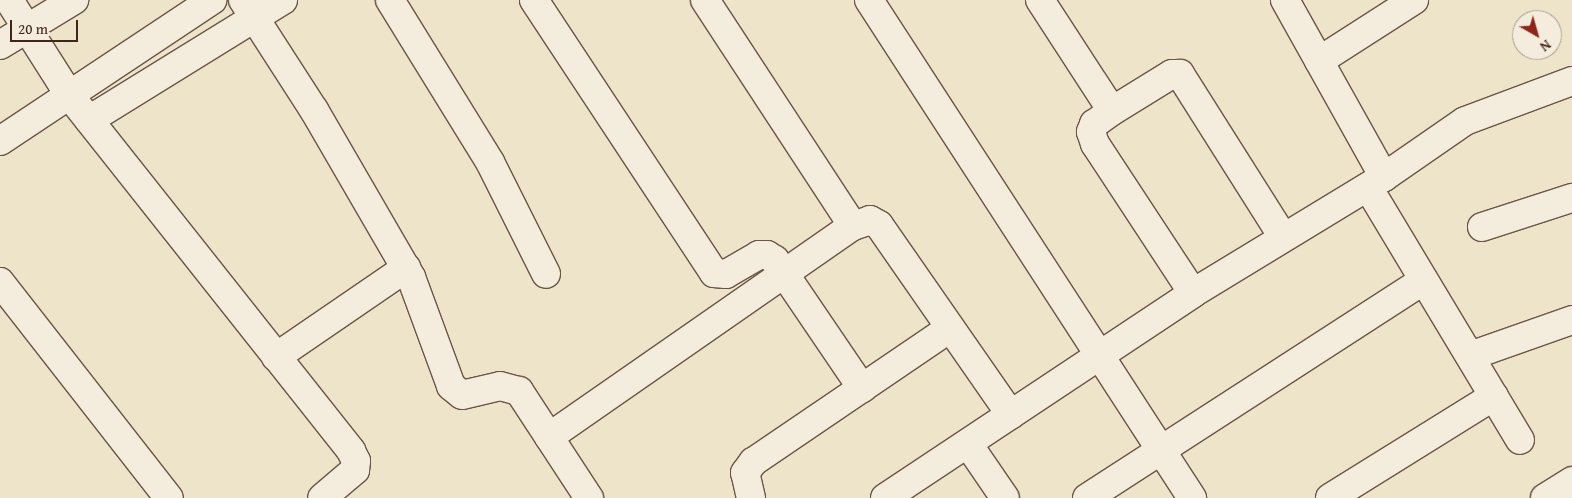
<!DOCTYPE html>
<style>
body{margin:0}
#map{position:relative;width:1572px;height:498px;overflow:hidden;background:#eee4ca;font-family:"Gentium Book Plus",serif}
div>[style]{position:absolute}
.roads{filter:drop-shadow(1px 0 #6b5546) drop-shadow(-1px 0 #6b5546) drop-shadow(0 1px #6b5546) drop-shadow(0 -1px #6b5546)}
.street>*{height:28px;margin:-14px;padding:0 14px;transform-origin:14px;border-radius:14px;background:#f4eddd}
.secondary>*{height:28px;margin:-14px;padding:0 14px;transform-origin:14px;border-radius:14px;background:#f4eddd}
span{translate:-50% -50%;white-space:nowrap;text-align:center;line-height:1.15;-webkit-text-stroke:4px #f4eddd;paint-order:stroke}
.north{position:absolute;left:1512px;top:10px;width:50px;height:50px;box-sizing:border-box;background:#f4eddd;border:1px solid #ac9d8f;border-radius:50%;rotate:142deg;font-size:14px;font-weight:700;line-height:20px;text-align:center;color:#3f251a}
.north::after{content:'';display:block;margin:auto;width:18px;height:22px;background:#8f2418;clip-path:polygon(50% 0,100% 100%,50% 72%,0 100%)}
.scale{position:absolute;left:10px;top:20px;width:68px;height:22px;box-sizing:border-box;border:2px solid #3f251a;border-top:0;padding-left:6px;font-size:15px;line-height:18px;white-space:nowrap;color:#3f251a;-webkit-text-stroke:4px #f4eddd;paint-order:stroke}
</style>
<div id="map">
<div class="roads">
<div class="street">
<div style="left:9px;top:0;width:114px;rotate:57.6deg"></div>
<div style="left:70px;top:96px;width:453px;rotate:51.6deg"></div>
<div style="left:351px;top:451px;width:11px;rotate:63deg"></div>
<div style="left:356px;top:461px;width:9px;rotate:96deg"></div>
<div style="left:355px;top:470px;width:43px;rotate:139.7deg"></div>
<div style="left:243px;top:0;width:131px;rotate:57.2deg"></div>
<div style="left:314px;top:110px;width:193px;rotate:59.9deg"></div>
<div style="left:411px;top:277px;width:116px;rotate:69.8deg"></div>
<div style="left:451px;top:386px;width:14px;rotate:39deg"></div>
<div style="left:462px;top:395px;width:39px;rotate:-13deg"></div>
<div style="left:500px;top:386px;width:20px;rotate:15deg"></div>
<div style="left:519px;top:391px;width:128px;rotate:56.8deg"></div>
<div style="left:390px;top:0;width:190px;rotate:58.3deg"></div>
<div style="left:490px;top:162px;width:125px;rotate:63.4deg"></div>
<div style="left:534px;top:0;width:327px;rotate:56.6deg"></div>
<div style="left:714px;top:273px;width:12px;rotate:5deg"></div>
<div style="left:726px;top:274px;width:38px;rotate:-30deg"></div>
<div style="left:759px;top:255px;width:8px"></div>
<div style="left:767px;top:255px;width:9px;rotate:32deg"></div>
<div style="left:775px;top:260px;width:155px;rotate:55.8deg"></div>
<div style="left:705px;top:0;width:270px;rotate:56.8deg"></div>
<div style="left:869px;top:0;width:594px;rotate:57.03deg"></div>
<div style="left:1040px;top:0;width:132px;rotate:57deg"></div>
<div style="left:1285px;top:0;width:203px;rotate:60.8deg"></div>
<div style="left:0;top:45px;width:87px;rotate:-31.3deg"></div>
<div style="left:1319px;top:61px;width:113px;rotate:-32.7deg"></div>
<div style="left:89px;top:120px;width:228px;rotate:-31.7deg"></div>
<div style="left:1368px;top:187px;width:295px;rotate:59deg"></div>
<div style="left:1482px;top:227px;width:95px;rotate:-17.9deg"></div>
<div style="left:0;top:282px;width:274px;rotate:52deg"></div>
<div style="left:1193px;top:293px;width:178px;rotate:-123.3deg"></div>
<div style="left:1095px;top:144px;width:13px;rotate:-108deg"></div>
<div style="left:1091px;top:132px;width:9px;rotate:-69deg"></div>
<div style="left:1094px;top:124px;width:22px;rotate:-36deg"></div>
<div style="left:1112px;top:111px;width:70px;rotate:-31.7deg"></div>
<div style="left:1172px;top:74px;width:8px"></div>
<div style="left:1180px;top:74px;width:193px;rotate:57.7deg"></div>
<div style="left:1470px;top:356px;width:108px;rotate:-19.4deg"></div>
<div style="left:276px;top:357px;width:158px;rotate:-34.4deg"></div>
<div style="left:549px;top:437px;width:370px;rotate:-34.8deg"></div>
<div style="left:853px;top:226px;width:18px;rotate:-19deg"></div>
<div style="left:870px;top:220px;width:10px;rotate:29deg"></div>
<div style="left:879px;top:225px;width:231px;rotate:55.2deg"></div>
<div style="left:968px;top:444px;width:65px;rotate:55.6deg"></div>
<div style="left:751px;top:498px;width:26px;rotate:-103deg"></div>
<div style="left:745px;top:473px;width:14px;rotate:-54deg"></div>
<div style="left:753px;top:462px;width:238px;rotate:-34.2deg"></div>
<div style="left:885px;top:498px;width:370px;rotate:-33.6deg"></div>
<div style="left:1193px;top:293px;width:223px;rotate:-31.3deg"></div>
<div style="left:1384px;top:177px;width:98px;rotate:-34.7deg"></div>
<div style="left:1465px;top:121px;width:114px;rotate:-20.5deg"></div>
<div style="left:1087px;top:498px;width:401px;rotate:-32.9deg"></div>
<div style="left:1330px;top:498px;width:193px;rotate:-31.9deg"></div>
<div style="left:1545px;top:498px;width:32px;rotate:-32deg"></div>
</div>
<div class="secondary">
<div style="left:0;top:141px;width:255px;rotate:-33.6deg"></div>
</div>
</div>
<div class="north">N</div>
<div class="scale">20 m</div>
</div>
